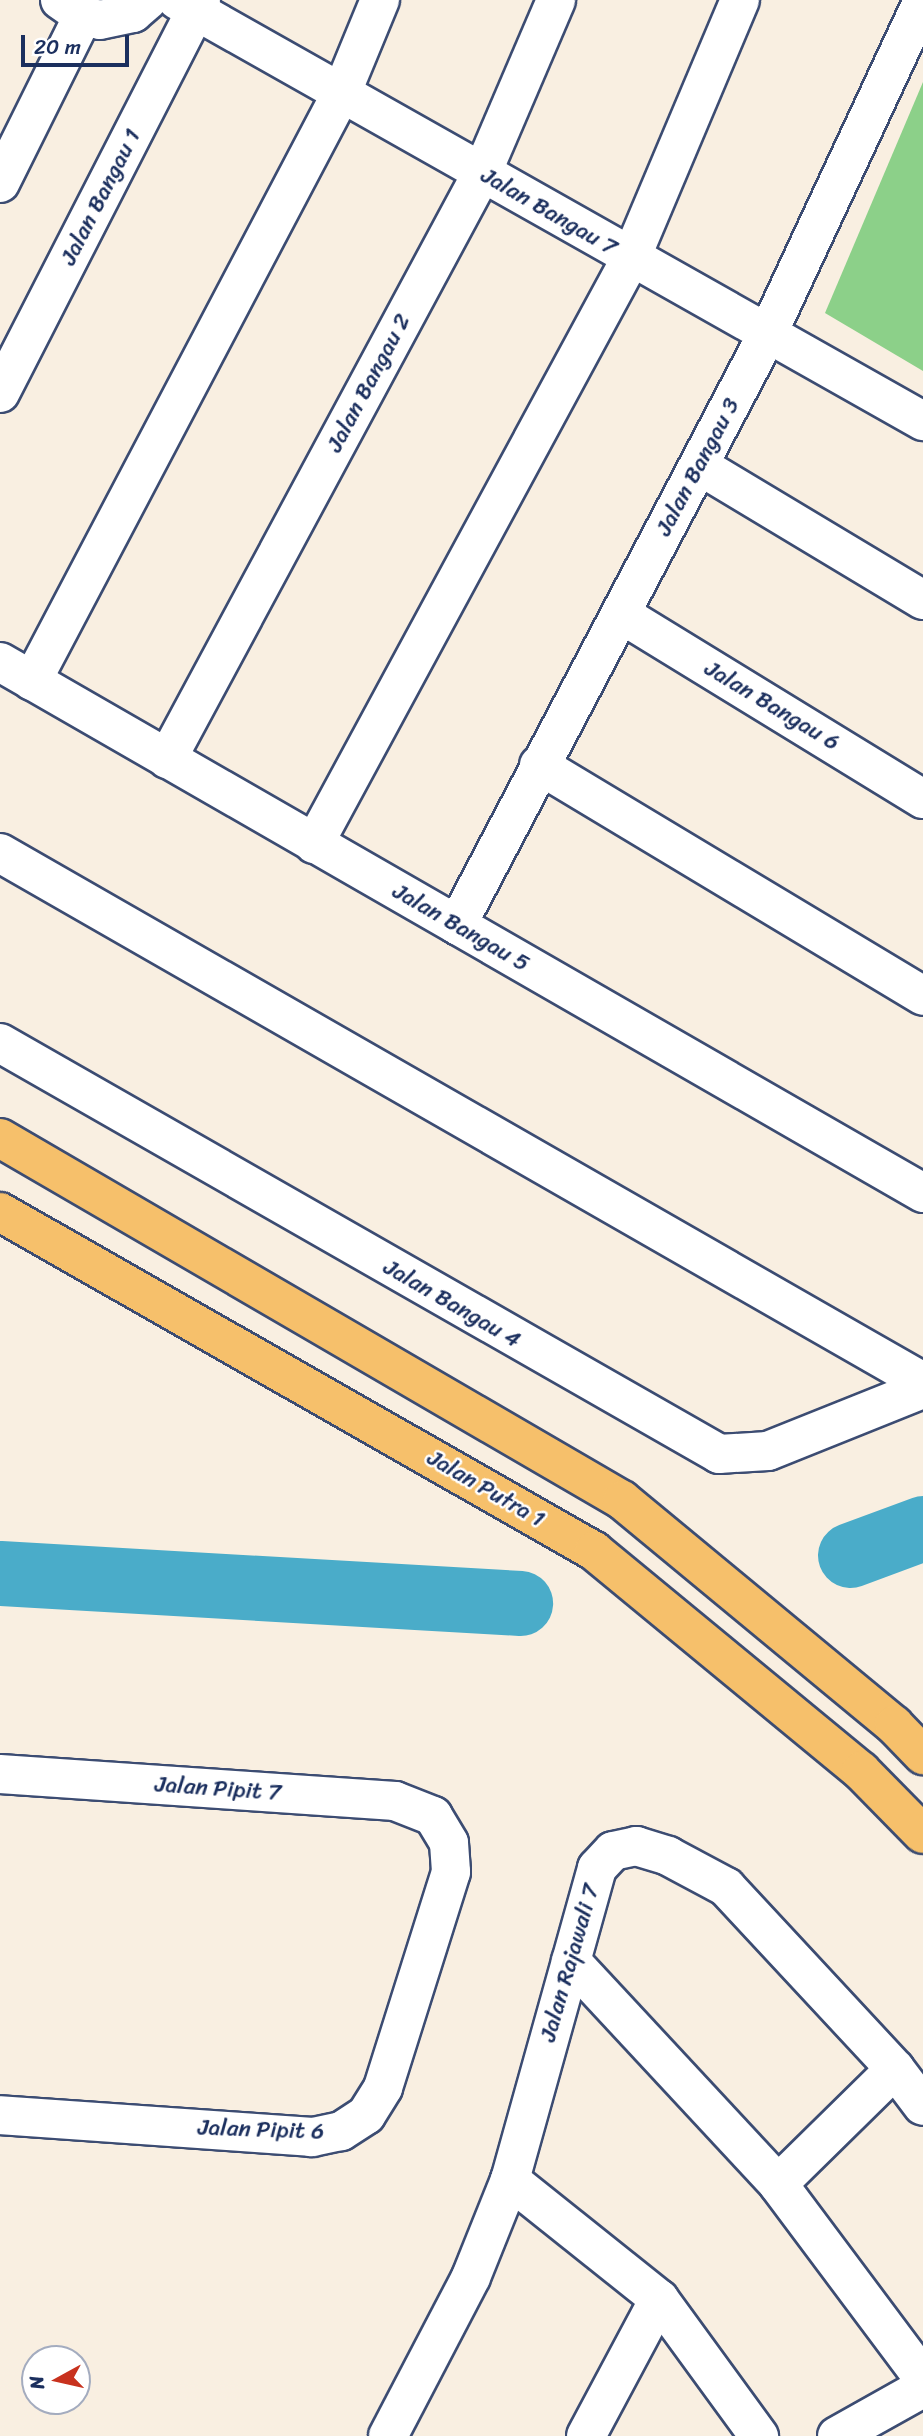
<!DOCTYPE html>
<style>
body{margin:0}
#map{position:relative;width:923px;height:2436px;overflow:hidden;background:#f9efe1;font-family:Sriracha,sans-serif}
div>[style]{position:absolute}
.green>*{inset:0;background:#8cd089}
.river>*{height:65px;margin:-32.5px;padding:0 32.5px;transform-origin:32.5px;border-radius:32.5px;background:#4aacc9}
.roads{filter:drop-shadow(2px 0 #3c4c72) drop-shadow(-2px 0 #3c4c72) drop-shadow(0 2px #3c4c72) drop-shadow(0 -2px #3c4c72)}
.minor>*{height:38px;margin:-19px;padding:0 19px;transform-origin:19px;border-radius:19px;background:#fff}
.major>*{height:38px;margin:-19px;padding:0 19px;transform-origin:19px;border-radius:19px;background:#f6c06b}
span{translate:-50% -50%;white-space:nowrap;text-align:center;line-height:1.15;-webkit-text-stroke:5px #fff;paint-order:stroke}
.street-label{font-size:23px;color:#1b2f5e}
.north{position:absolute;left:21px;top:2345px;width:70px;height:70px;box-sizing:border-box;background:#fff;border:2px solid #a4acbf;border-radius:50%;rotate:262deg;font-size:19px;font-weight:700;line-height:28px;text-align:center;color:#1b2f5e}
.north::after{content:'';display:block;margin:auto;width:24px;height:32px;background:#c8321e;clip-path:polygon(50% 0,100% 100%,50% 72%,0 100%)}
.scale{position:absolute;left:21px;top:35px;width:108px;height:32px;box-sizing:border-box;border:4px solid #1b2f5e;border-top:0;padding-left:9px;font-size:21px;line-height:24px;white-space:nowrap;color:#1b2f5e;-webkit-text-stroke:5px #fff;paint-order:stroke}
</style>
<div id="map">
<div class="green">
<div style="clip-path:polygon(923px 82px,923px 371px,825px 313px)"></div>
</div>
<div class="river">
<div style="left:850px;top:1555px;width:78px;rotate:-20.3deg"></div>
<div style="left:0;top:1573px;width:521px;rotate:3.3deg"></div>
</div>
<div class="roads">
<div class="minor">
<div style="left:60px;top:0;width:28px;rotate:35deg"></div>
<div style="left:83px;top:16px;width:17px;rotate:13deg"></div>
<div style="left:100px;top:20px;width:34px;rotate:-12deg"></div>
<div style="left:133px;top:13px;width:20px;rotate:-41deg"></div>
<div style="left:177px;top:0;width:857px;rotate:29.44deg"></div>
<div style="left:0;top:183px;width:186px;rotate:-63.6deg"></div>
<div style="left:0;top:393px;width:441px;rotate:-62.9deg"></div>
<div style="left:700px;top:466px;width:260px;rotate:31deg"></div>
<div style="left:621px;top:614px;width:354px;rotate:31.5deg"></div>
<div style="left:0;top:662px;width:1065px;rotate:29.91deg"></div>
<div style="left:32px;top:681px;width:666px;rotate:-62.24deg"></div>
<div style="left:342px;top:92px;width:100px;rotate:-67.6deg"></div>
<div style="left:167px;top:759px;width:665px;rotate:-61.74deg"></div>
<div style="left:482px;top:173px;width:188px;rotate:-66.8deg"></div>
<div style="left:539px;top:765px;width:448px;rotate:31deg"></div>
<div style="left:314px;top:844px;width:666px;rotate:-61.59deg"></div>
<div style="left:631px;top:258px;width:280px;rotate:-67.1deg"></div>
<div style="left:0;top:853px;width:1064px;rotate:29.82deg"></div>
<div style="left:457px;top:925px;width:669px;rotate:-62.29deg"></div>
<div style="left:768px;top:333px;width:367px;rotate:-65deg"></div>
<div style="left:0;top:1043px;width:828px;rotate:29.75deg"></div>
<div style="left:719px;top:1454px;width:49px;rotate:-3.5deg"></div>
<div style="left:768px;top:1451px;width:167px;rotate:-21.8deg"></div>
<div style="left:0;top:1774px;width:396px;rotate:3.9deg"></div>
<div style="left:395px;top:1801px;width:41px;rotate:21.5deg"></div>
<div style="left:433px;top:1816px;width:31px;rotate:59deg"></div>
<div style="left:449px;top:1843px;width:29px;rotate:86deg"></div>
<div style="left:451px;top:1872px;width:226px;rotate:107.5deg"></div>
<div style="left:383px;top:2088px;width:32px;rotate:122deg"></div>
<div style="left:366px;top:2115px;width:30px;rotate:147deg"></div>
<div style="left:341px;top:2131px;width:30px;rotate:168deg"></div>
<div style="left:312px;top:2137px;width:313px;rotate:-176deg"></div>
<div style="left:571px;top:1961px;width:304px;rotate:47.1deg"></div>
<div style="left:778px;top:2184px;width:242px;rotate:53.2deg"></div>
<div style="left:510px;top:2180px;width:191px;rotate:38.6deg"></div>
<div style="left:659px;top:2299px;width:170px;rotate:53.9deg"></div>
<div style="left:778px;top:2184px;width:164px;rotate:-44.5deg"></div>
<div style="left:388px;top:2436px;width:179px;rotate:-62.4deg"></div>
<div style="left:471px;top:2277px;width:105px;rotate:-68.1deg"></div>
<div style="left:510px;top:2180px;width:324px;rotate:-74.4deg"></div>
<div style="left:597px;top:1868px;width:23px;rotate:-47deg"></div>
<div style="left:613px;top:1851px;width:24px;rotate:-12deg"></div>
<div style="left:636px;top:1846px;width:34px;rotate:17deg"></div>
<div style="left:668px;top:1856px;width:66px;rotate:28.1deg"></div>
<div style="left:726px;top:1887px;width:248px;rotate:47.1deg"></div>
<div style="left:895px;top:2069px;width:46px;rotate:52.9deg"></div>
<div style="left:586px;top:2436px;width:155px;rotate:-61.9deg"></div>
<div style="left:837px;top:2436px;width:98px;rotate:-29.2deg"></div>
</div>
<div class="major">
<div style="left:0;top:1138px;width:720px;rotate:30.2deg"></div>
<div style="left:622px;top:1500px;width:353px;rotate:39.6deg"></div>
<div style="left:894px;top:1725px;width:42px;rotate:46deg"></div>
<div style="left:0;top:1212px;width:684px;rotate:29.71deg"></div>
<div style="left:594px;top:1551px;width:346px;rotate:39.5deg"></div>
<div style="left:861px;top:1771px;width:88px;rotate:45.5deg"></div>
</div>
</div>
<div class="street-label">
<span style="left:101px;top:197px;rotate:-63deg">Jalan Bangau 1</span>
<span style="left:549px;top:212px;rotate:30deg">Jalan Bangau 7</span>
<span style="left:369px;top:383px;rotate:-62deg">Jalan Bangau 2</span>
<span style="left:698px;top:467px;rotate:-62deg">Jalan Bangau 3</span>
<span style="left:772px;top:706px;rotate:31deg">Jalan Bangau 6</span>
<span style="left:461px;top:928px;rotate:30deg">Jalan Bangau 5</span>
<span style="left:452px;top:1304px;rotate:30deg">Jalan Bangau 4</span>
<span style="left:486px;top:1489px;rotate:30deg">Jalan Putra 1</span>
<span style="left:218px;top:1789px;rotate:4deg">Jalan Pipit 7</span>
<span style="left:570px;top:1963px;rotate:-74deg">Jalan Rajawali 7</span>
<span style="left:261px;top:2130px;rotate:2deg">Jalan Pipit 6</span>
</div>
<div class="north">N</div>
<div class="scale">20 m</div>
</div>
